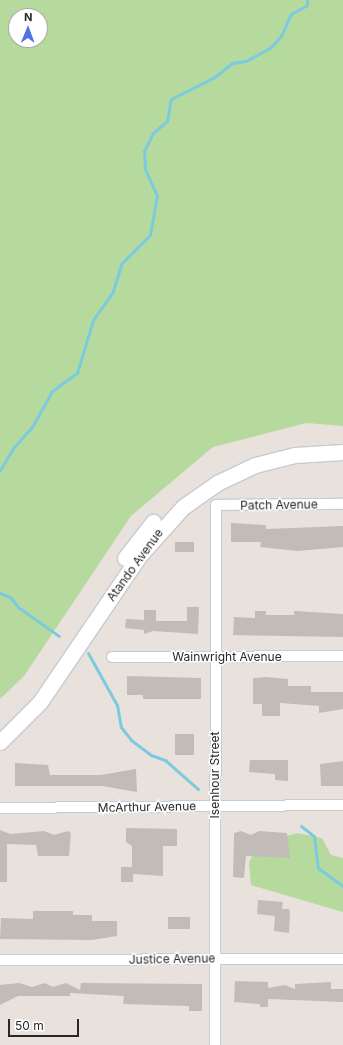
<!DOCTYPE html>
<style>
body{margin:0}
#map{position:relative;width:343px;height:1045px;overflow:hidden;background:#e9e2dc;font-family:Inter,sans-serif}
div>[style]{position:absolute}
.green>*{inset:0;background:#b6d99e}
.stream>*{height:3px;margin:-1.5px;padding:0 1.5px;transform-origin:1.5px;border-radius:1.5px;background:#7bcbdf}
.building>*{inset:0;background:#c1bcb8;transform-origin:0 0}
.roads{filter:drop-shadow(1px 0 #c7cbd4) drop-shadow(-1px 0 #c7cbd4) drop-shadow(0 1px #c7cbd4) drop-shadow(0 -1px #c7cbd4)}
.street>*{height:10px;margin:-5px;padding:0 5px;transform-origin:5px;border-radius:5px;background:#fff}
.secondary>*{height:15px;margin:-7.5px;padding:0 7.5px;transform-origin:7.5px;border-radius:7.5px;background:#fff}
span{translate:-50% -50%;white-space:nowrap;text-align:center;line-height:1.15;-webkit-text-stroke:3px #fff;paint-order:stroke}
.street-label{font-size:12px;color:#282828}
.north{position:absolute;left:8px;top:8px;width:40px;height:40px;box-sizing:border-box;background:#fff;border:1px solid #a9a9a9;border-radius:50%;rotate:1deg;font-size:11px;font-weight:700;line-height:16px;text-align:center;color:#282828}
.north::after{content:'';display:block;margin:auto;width:14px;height:18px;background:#4e74e3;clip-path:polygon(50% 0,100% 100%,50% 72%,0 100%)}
.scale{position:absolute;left:8px;top:1019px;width:71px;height:18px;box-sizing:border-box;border:2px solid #282828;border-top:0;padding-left:5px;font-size:12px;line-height:14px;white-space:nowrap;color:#282828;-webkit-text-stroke:3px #fff;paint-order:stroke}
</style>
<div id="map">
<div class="green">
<div style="clip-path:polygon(evenodd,0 0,343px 0,343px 426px,306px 423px,213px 447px,131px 516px,24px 676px,0 699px,0 0,16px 16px,40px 16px,40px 40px,16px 40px,16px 16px)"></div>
<div style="clip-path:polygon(297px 833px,322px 838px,331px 855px,343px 858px,343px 912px,251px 885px,249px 862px,259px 844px)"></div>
</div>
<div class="stream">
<div style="left:0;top:470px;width:26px;rotate:-59deg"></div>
<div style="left:13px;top:448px;width:28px;rotate:-48deg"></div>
<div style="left:32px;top:427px;width:41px;rotate:-60.9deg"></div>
<div style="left:52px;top:391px;width:31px;rotate:-36deg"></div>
<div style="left:77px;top:373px;width:55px;rotate:-73.2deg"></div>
<div style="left:93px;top:320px;width:35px;rotate:-55deg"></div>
<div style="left:113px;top:291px;width:28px;rotate:-73deg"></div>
<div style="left:121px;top:264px;width:41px;rotate:-45deg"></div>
<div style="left:150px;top:235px;width:40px;rotate:-80deg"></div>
<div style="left:157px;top:196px;width:30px;rotate:-114deg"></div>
<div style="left:145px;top:169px;width:18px;rotate:-93deg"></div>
<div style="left:144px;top:151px;width:20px;rotate:-63deg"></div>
<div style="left:153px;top:133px;width:18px;rotate:-41deg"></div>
<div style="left:167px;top:121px;width:22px;rotate:-80deg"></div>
<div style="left:171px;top:99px;width:47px;rotate:-26.6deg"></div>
<div style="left:213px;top:78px;width:24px;rotate:-38deg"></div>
<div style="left:232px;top:63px;width:14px;rotate:-8deg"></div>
<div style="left:246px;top:61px;width:29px;rotate:-29deg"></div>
<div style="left:271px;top:47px;width:15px;rotate:-48deg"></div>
<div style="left:281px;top:36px;width:24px;rotate:-66deg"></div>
<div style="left:291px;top:14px;width:18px;rotate:-29deg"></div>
<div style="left:307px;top:5px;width:5px;rotate:-90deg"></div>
<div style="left:0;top:593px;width:11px;rotate:22deg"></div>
<div style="left:10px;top:597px;width:13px;rotate:51deg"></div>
<div style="left:18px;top:607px;width:50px;rotate:35.3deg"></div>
<div style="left:88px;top:653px;width:60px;rotate:60.9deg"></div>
<div style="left:117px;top:705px;width:22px;rotate:80deg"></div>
<div style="left:121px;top:727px;width:16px;rotate:52deg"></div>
<div style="left:131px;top:740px;width:25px;rotate:37deg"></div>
<div style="left:151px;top:755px;width:15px;rotate:20deg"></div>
<div style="left:165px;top:760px;width:44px;rotate:41.3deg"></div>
<div style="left:301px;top:826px;width:16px;rotate:38deg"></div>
<div style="left:314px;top:836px;width:32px;rotate:83deg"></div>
<div style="left:318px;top:868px;width:31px;rotate:36deg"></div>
</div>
<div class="building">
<div style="clip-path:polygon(231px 523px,266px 525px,266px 529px,343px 526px,343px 547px,297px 551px,260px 547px,261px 542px,231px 542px)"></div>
<div style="left:175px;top:542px;width:19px;height:10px"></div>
<div style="clip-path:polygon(187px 607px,199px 607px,198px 634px,153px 631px,144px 634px,144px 630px,125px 628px,126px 619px,144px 620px,144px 610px,156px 610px,156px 621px,187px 621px)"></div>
<div style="clip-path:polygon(255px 611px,266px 611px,266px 615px,294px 615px,294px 611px,343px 614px,343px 637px,233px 635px,234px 617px,255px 618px)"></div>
<div style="clip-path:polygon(127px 676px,201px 678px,201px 699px,143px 699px,143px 695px,127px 695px)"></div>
<div style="clip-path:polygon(266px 677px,288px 679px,288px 686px,311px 686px,311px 692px,343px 692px,343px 709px,319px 713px,319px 706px,280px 703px,280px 716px,262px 716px,262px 704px,253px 704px,253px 678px)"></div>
<div style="left:175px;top:734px;width:19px;height:21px"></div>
<div style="clip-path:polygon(250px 760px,288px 760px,288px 781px,275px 780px,275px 774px,249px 772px)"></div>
<div style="clip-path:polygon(343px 761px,343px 786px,321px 786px,320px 764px)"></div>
<div style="clip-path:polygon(15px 763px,48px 765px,50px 775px,101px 775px,136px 769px,137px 792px,102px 786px,15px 786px)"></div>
<div style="clip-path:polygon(126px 828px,177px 829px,177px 846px,163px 846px,163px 876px,133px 874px,133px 882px,121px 882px,121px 867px,132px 867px,132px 846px,126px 842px)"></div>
<div style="clip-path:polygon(0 830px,10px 834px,44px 831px,54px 835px,68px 831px,71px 833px,69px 856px,38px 856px,36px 845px,7px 844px,7px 882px,0 882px)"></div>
<div style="clip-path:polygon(241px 831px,251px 835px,259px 831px,287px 833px,290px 858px,246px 856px,244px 878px,233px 877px,234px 833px)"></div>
<div style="clip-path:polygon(258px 900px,283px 902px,282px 909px,289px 909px,290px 913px,289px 933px,274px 931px,275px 916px,257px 914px)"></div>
<div style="clip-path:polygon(33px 911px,73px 911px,73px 915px,92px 915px,92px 921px,117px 921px,117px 936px,92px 940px,0 939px,1px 918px,33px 919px)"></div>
<div style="left:168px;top:917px;width:22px;height:12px"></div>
<div style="clip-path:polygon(235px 981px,268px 982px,268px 988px,285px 985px,295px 989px,295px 984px,331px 982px,331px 989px,343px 989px,343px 1002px,268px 999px,268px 1007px,260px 1007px,260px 1004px,234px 1002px)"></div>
<div style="clip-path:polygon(19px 983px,32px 987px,45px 983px,53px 987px,66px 983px,80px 990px,81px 983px,202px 984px,202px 1011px,189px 1011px,189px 1006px,123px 1004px,124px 996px,70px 993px,70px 996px,18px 996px,0 1005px,0 985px)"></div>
</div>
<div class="roads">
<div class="street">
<div style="left:112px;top:657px;width:231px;rotate:-0.2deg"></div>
<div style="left:0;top:808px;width:343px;rotate:-0.5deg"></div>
<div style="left:0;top:960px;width:343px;rotate:-0.2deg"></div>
<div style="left:215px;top:1045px;width:540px;rotate:-89.89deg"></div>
<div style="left:216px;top:505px;width:127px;rotate:-0.5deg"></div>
</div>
<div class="secondary">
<div style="left:125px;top:558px;width:46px;rotate:-52.1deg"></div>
<div style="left:0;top:742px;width:57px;rotate:-45deg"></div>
<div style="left:40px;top:702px;width:178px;rotate:-55.8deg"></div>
<div style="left:140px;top:555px;width:64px;rotate:-48.1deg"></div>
<div style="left:183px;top:507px;width:42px;rotate:-35.2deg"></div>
<div style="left:217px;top:483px;width:42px;rotate:-25.3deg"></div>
<div style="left:255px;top:465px;width:41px;rotate:-14deg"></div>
<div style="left:295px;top:455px;width:48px;rotate:-3.6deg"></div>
</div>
</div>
<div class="street-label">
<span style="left:279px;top:505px;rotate:-1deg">Patch Avenue</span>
<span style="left:135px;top:565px;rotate:-54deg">Atando Avenue</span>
<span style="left:227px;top:657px">Wainwright Avenue</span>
<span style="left:215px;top:775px;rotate:-90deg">Isenhour Street</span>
<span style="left:147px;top:807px;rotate:-1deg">McArthur Avenue</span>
<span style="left:172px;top:959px;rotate:-1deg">Justice Avenue</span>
</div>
<div class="north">N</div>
<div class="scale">50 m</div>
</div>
